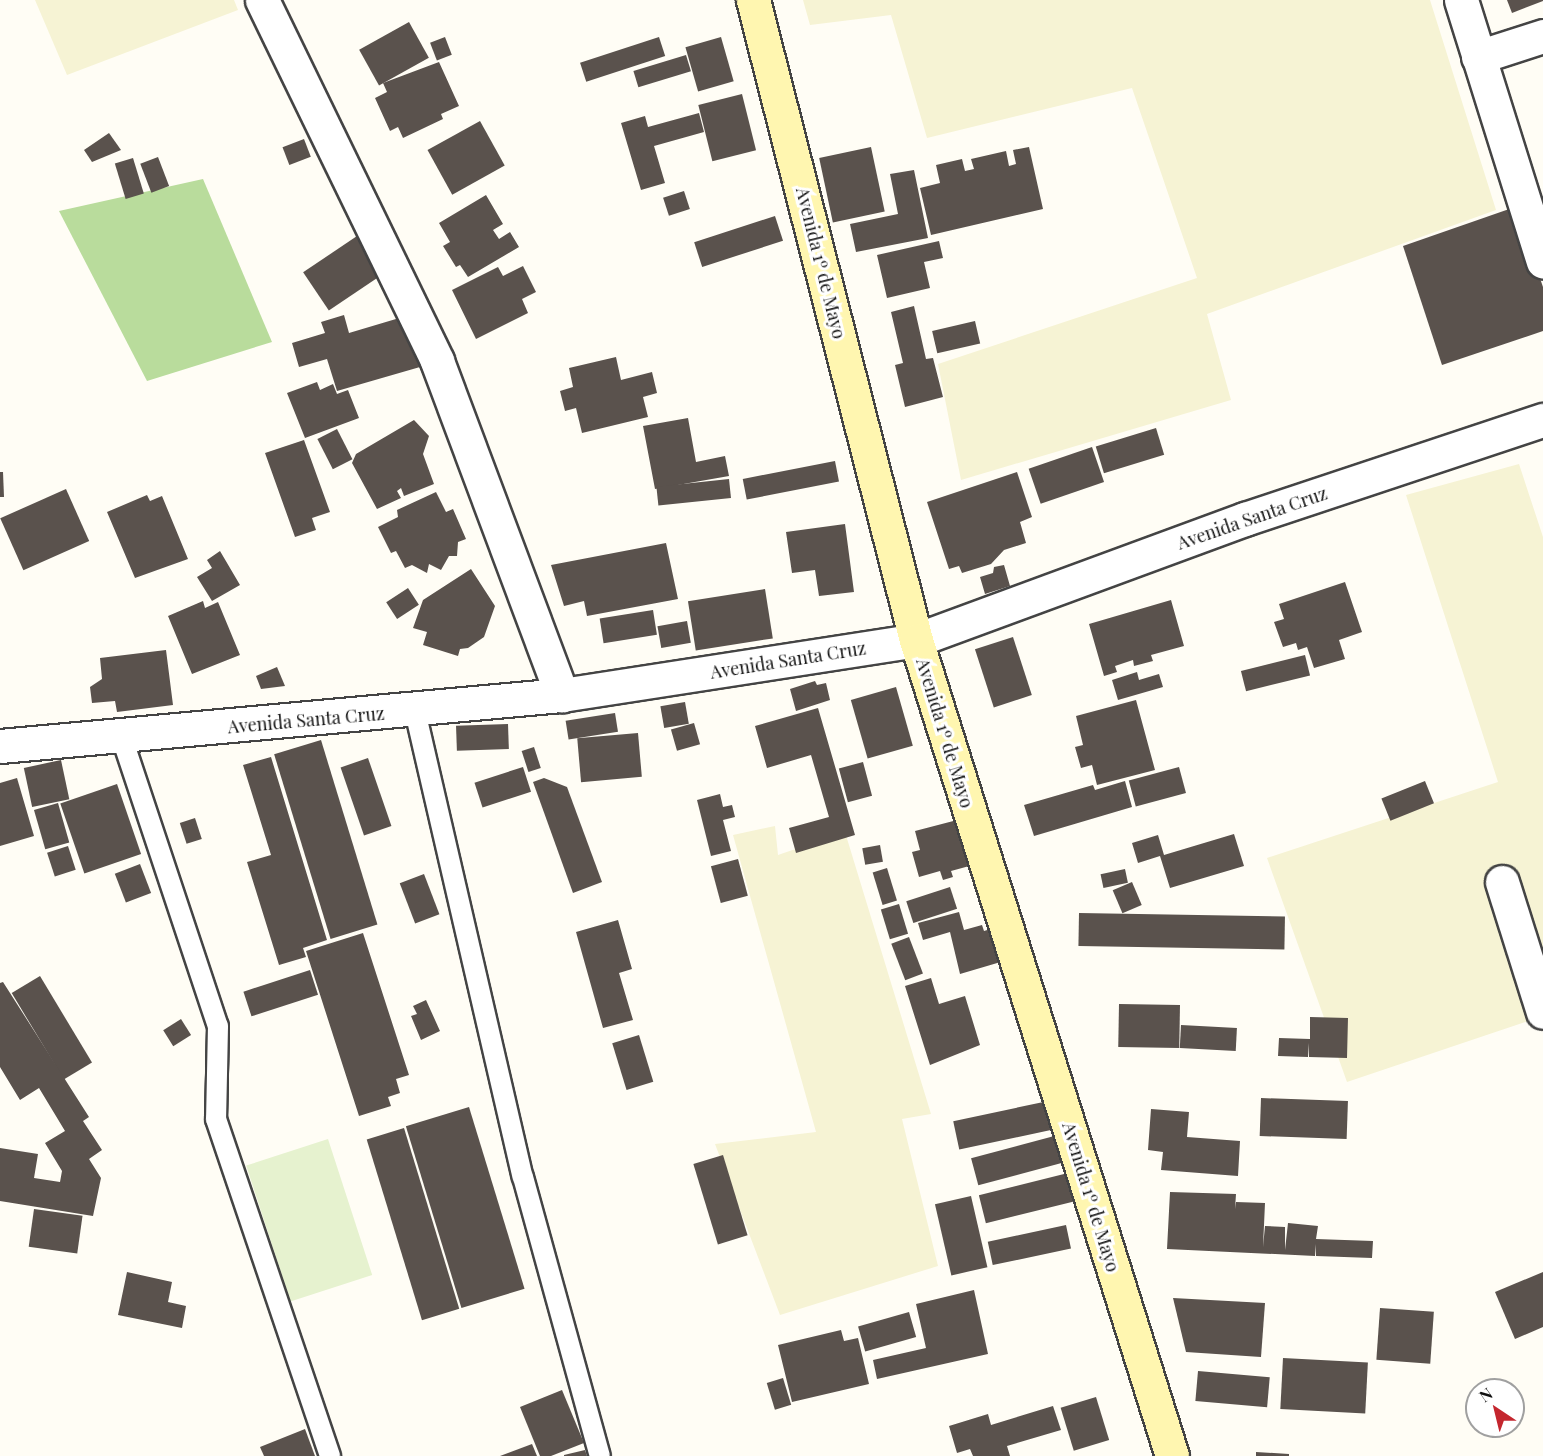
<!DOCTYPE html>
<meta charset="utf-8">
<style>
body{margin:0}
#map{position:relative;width:1543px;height:1456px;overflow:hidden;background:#fffdf5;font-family:"Playfair Display",serif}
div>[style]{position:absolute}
.farmland>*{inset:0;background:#f6f3d4}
.forest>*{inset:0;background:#b9dc9c}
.pitch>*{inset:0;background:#e6f2cf;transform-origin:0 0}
.building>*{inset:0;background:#5a524d;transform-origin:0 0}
.roads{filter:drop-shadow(2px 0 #444) drop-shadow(-2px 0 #444) drop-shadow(0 2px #444) drop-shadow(0 -2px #444)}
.lane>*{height:20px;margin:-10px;padding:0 10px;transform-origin:10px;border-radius:10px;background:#fff}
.street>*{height:33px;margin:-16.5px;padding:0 16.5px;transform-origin:16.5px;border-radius:16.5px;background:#fff}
.secondary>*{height:33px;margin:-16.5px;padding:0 16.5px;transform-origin:16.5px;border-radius:16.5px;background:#fff6b0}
span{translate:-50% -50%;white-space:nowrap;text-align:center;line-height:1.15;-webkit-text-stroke:6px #fff;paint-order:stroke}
.street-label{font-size:18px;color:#111}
.north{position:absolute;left:1465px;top:1378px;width:60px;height:60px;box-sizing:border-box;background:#fff;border:2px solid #a0a0a0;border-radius:50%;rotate:325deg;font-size:16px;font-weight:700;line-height:24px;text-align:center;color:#111}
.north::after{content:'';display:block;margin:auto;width:21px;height:27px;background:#c4262e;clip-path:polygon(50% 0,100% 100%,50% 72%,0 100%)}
</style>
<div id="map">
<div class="farmland">
<div style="clip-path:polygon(35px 0,234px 0,238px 10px,67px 75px)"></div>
<div style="clip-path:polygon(803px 0,1430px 0,1496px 210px,1207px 314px,1231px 400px,961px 480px,938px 364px,1197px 278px,1132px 88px,927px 138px,891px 15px,810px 25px)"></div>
<div style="clip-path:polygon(1519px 464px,1543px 537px,1543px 1016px,1347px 1082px,1267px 858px,1498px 782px,1406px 495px)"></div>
<div style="clip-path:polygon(775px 826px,778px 855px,845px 832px,931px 1114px,902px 1119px,938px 1266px,780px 1315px,715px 1144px,816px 1132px,733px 835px)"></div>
</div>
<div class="forest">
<div style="clip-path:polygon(203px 179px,272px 342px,147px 381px,59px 211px)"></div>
</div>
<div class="pitch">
<div style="left:328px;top:1139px;width:143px;height:86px;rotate:72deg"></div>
</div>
<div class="building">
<div style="clip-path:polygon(1507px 0,1543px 0,1543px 1px,1512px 13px)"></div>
<div style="left:409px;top:22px;width:41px;height:57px;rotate:61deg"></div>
<div style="left:445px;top:37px;width:19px;height:16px;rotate:69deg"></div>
<div style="left:659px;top:37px;width:20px;height:83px;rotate:72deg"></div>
<div style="left:721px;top:37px;width:46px;height:37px;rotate:74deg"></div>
<div style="left:686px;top:55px;width:17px;height:55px;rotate:73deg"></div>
<div style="clip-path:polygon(439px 62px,459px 106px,441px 114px,443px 119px,403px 138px,398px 127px,390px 131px,375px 98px,387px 92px,383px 83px)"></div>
<div style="left:742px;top:94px;width:58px;height:45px;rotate:76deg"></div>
<div style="clip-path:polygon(699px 113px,704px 132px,654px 146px,665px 183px,641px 190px,621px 123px,645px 116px,648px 127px)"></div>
<div style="left:480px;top:121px;width:51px;height:60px;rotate:61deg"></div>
<div style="clip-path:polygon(109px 133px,121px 150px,92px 162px,84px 150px)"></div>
<div style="left:304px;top:139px;width:19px;height:23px;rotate:69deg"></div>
<div style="left:871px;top:147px;width:66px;height:53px;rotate:78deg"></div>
<div style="clip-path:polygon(1029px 147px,1043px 209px,931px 235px,920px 188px,940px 183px,936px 165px,962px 159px,965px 171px,974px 169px,971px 159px,1006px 151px,1009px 166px,1016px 164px,1013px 150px)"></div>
<div style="left:158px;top:157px;width:31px;height:19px;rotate:69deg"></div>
<div style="left:133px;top:158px;width:37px;height:19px;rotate:73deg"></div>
<div style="clip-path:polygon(914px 170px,928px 238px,856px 252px,850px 224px,898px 214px,890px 174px)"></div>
<div style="left:684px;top:191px;width:19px;height:22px;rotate:72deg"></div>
<div style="clip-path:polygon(486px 195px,503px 224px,493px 230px,499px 239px,510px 232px,519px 247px,468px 277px,460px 265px,456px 267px,443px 246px,450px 242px,439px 223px)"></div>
<div style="clip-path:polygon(1515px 207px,1543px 287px,1543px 331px,1442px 365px,1403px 246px)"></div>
<div style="left:775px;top:216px;width:26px;height:85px;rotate:72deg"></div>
<div style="left:357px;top:236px;width:46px;height:65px;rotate:56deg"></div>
<div style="clip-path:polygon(939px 241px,943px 258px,924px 262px,930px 288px,887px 298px,877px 255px)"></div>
<div style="clip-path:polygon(523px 266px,536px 292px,522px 299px,528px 313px,476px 339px,452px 290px,498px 267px,503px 276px)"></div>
<div style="clip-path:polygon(914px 306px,926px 359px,933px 358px,943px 397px,905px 407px,895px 365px,903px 363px,891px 312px)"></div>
<div style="clip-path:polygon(344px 315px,349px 333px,406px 316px,420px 367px,337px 391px,327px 359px,299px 367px,292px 343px,325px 333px,321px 322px)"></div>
<div style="left:975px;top:321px;width:23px;height:44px;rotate:77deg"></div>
<div style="clip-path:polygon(616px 357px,621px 380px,652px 372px,657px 393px,643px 397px,648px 417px,582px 433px,576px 408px,565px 411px,560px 391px,573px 387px,569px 368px)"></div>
<div style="clip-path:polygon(317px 382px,320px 390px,333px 384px,337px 394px,348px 390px,359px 418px,305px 438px,287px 393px)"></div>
<div style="clip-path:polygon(688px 418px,696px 462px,725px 456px,729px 476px,655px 489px,643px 426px)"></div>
<div style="clip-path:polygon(414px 420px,429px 436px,423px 454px,434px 484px,404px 496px,401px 488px,397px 491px,401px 498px,377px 509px,352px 463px,356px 454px)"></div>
<div style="left:1156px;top:428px;width:28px;height:63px;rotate:73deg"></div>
<div style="left:337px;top:429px;width:34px;height:22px;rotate:63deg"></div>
<div style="clip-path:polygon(304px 440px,330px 512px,312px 518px,316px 530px,295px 537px,265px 453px)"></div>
<div style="left:1092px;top:447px;width:37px;height:67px;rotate:71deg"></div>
<div style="left:835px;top:461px;width:21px;height:94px;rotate:79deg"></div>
<div style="clip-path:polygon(0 472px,3px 472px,4px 497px,0 497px)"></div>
<div style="clip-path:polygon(1017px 472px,1032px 517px,1020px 522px,1026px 543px,1004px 550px,991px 564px,962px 573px,959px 566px,949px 569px,927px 502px)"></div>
<div style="left:729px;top:479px;width:19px;height:73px;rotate:84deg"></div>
<div style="left:66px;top:489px;width:57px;height:72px;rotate:66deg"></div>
<div style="clip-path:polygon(436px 492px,446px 512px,453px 509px,466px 539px,458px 542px,457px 556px,449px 556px,441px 570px,429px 564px,427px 573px,412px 565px,405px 568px,396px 551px,391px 553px,378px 527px,398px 517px,397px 510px)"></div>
<div style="clip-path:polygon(147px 495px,150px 501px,162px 496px,188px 559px,135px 578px,107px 512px)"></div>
<div style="clip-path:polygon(845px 524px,854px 592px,819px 596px,815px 570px,792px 573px,786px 532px)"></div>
<div style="clip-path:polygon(666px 543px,678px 599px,587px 616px,584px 601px,564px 606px,551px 565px)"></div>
<div style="clip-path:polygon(220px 551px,240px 585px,212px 601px,197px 577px,212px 568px,207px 560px)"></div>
<div style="clip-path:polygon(1004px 565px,1010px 586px,985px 594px,980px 577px,993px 573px,994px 567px)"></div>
<div style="clip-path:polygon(471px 569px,495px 606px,484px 637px,468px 648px,460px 649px,458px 656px,423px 645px,427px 632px,413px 628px,423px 600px)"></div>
<div style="clip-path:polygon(1345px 582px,1362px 632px,1339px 640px,1345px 659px,1314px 668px,1307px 647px,1298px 650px,1296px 643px,1283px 647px,1274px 622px,1284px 619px,1279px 604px)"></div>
<div style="left:408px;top:588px;width:20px;height:26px;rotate:57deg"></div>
<div style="left:765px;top:589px;width:50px;height:78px;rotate:81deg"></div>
<div style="clip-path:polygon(1171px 600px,1184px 646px,1151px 655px,1153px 661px,1134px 666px,1133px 660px,1115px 666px,1117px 672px,1104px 676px,1089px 624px)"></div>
<div style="clip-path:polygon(203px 601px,205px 608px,218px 602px,240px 655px,192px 674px,168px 616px)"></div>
<div style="left:653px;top:610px;width:25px;height:54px;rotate:81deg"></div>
<div style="left:687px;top:621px;width:22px;height:30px;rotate:80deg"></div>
<div style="left:1013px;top:637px;width:61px;height:40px;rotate:72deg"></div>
<div style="clip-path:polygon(166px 650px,173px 705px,117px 712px,115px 701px,92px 703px,90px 687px,102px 679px,100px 658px)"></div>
<div style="left:1305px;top:655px;width:21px;height:66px;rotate:76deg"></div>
<div style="clip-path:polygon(277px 667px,285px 686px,261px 689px,256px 676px)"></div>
<div style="clip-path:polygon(1137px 672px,1139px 680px,1159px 674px,1163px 687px,1118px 700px,1112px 680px)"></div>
<div style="clip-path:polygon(815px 681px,817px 685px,826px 683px,830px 700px,796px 711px,790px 689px)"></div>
<div style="left:896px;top:687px;width:61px;height:47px;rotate:74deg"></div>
<div style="clip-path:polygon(1136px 700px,1155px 770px,1097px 785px,1092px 765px,1081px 768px,1075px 747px,1083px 745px,1076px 716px)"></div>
<div style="left:685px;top:702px;width:22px;height:25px;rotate:80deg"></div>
<div style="clip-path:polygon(818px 708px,855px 835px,796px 853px,789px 828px,829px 817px,811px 755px,767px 768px,755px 726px)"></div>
<div style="left:615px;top:713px;width:19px;height:50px;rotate:81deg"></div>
<div style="left:694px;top:723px;width:22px;height:24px;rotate:74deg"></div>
<div style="left:508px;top:724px;width:25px;height:52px;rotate:88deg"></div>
<div style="left:638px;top:733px;width:44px;height:61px;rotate:85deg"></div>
<div style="left:321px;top:740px;width:193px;height:49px;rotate:73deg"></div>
<div style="left:534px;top:747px;width:22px;height:13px;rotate:72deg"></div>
<div style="clip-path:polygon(271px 757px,327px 940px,303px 948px,306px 957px,279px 965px,247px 862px,271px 855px,243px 765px)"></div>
<div style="left:368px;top:758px;width:72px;height:29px;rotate:71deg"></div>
<div style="left:61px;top:760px;width:40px;height:38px;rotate:78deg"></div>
<div style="left:863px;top:762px;width:35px;height:25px;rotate:75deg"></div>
<div style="left:523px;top:767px;width:26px;height:51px;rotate:72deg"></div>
<div style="left:1179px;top:767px;width:27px;height:52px;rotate:75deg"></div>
<div style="clip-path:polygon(17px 778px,34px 836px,0 846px,0 783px)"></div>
<div style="clip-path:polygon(544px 778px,567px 787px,602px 882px,573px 893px,533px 782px)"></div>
<div style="clip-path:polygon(1125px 781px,1132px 807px,1034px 836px,1024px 805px,1093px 785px,1095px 790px)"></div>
<div style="left:1425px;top:781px;width:24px;height:47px;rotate:68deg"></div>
<div style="left:117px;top:784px;width:74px;height:60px;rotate:71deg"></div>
<div style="clip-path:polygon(720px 794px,723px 807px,732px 805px,735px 817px,723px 820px,731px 851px,711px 856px,697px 800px)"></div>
<div style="left:58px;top:803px;width:41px;height:25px;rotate:74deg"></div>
<div style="left:195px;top:818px;width:22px;height:16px;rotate:72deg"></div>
<div style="clip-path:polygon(961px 819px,973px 865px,951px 871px,953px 877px,943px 880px,940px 871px,919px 877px,912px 852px,920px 850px,915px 831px)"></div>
<div style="clip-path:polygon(1234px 834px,1244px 866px,1170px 888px,1160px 856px,1138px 863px,1132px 843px,1158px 835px,1164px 855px)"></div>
<div style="left:880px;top:845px;width:17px;height:18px;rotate:80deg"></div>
<div style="left:68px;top:846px;width:25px;height:22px;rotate:72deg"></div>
<div style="left:738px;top:859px;width:38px;height:28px;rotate:75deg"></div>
<div style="left:140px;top:864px;width:31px;height:27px;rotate:69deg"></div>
<div style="left:887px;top:868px;width:34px;height:15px;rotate:73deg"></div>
<div style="left:1125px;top:869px;width:14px;height:25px;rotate:78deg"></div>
<div style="left:424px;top:874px;width:43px;height:26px;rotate:69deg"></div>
<div style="left:1132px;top:882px;width:25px;height:21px;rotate:67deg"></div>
<div style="left:950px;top:887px;width:23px;height:46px;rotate:72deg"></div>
<div style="left:899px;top:904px;width:31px;height:19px;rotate:73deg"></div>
<div style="clip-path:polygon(959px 912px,964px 930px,982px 925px,984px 931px,997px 927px,1004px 961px,960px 974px,950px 932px,923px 940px,918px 923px)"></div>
<div style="left:1079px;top:913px;width:206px;height:33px;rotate:1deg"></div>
<div style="clip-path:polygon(618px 920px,632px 969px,619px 973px,633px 1020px,603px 1028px,576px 932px)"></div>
<div style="clip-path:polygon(363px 933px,409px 1075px,396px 1079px,400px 1093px,388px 1097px,391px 1106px,359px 1116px,306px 951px)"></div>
<div style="left:909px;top:937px;width:39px;height:19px;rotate:69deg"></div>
<div style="left:310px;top:970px;width:26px;height:70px;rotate:72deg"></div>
<div style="left:40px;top:976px;width:101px;height:33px;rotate:59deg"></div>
<div style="clip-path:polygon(931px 978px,939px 1004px,965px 996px,980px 1045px,930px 1065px,905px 986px)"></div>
<div style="clip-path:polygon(3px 982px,89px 1117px,83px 1121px,102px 1150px,89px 1159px,101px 1178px,93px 1216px,0 1201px,0 1148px,38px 1154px,34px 1178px,60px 1182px,62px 1171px,45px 1143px,65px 1131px,39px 1088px,20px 1100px,0 1067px,0 983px)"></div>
<div style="clip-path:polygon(426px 1000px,440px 1031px,421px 1040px,411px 1016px,417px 1014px,413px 1006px)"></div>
<div style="left:1119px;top:1004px;width:61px;height:43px;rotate:1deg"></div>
<div style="clip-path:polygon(1310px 1017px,1348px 1018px,1347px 1058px,1309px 1057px,1309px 1043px,1308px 1057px,1278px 1056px,1279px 1038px,1310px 1039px)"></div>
<div style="left:181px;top:1019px;width:19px;height:21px;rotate:58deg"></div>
<div style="left:1181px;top:1025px;width:56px;height:23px;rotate:3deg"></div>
<div style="left:639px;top:1035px;width:49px;height:28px;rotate:73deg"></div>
<div style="left:1261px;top:1098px;width:87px;height:38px;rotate:2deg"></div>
<div style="left:1053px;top:1100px;width:29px;height:102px;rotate:78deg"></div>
<div style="left:469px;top:1107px;width:190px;height:66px;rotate:73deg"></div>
<div style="clip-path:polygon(1151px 1109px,1189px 1112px,1187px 1137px,1240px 1141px,1238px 1176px,1161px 1170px,1163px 1152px,1148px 1150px)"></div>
<div style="left:404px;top:1128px;width:189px;height:39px;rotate:73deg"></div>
<div style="left:1058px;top:1135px;width:28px;height:90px;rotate:75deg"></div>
<div style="left:723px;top:1155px;width:84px;height:31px;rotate:73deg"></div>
<div style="left:1072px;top:1172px;width:29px;height:96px;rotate:76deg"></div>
<div style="clip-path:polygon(1170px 1192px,1236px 1194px,1235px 1209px,1236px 1202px,1265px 1203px,1263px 1247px,1265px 1226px,1285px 1227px,1285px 1250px,1288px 1223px,1318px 1226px,1316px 1239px,1373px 1241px,1372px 1258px,1316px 1256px,1316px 1244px,1315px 1256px,1167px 1249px)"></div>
<div style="left:971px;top:1196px;width:73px;height:37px;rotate:77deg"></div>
<div style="left:34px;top:1209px;width:49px;height:38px;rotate:8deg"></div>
<div style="left:1066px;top:1225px;width:24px;height:80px;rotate:78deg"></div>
<div style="clip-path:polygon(127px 1272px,172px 1282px,168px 1302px,186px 1306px,182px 1328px,118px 1315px)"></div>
<div style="clip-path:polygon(1543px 1272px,1543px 1327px,1515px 1339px,1495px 1292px)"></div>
<div style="clip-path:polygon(974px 1290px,988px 1354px,877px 1379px,873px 1360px,926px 1348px,916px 1304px)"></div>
<div style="clip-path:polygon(1173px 1298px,1265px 1303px,1261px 1357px,1186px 1352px)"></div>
<div style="left:1380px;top:1308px;width:54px;height:52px;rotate:4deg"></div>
<div style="left:909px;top:1312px;width:26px;height:53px;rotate:74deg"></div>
<div style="clip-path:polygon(841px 1330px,844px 1341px,858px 1338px,869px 1384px,792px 1402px,778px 1345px)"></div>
<div style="left:1283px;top:1358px;width:85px;height:51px;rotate:3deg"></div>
<div style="left:1198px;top:1371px;width:72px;height:30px;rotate:5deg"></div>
<div style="left:783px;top:1378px;width:28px;height:17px;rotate:73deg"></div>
<div style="clip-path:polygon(562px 1390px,584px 1443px,551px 1456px,540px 1456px,520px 1407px)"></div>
<div style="left:1096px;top:1397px;width:45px;height:37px;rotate:73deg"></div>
<div style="clip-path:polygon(1053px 1406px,1061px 1430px,1007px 1446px,1010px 1456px,973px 1456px,970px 1449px,957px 1453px,949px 1426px,988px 1414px,991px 1425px)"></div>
<div style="clip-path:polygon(305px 1429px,315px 1456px,264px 1456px,260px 1447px)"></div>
<div style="clip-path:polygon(532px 1444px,537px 1456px,500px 1456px)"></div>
<div style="clip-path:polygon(585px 1450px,587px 1456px,564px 1456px,564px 1455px)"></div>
<div style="clip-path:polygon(1256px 1452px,1289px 1454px,1289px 1456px,1256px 1456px)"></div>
</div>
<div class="roads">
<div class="lane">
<div style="left:415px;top:711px;width:478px;rotate:77deg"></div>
<div style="left:523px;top:1177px;width:289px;rotate:74.6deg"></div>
<div style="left:121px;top:735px;width:307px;rotate:71.6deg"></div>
<div style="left:218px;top:1026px;width:93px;rotate:91.2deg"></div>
<div style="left:216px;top:1119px;width:356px;rotate:71.3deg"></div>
</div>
<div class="street">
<div style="left:262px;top:0;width:401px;rotate:64.1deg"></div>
<div style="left:437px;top:361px;width:357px;rotate:69.5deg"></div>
<div style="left:1461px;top:0;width:274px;rotate:72.6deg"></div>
<div style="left:1478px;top:57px;width:68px;rotate:-17.9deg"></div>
<div style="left:0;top:746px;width:564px;rotate:-5.19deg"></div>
<div style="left:562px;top:695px;width:358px;rotate:-8.8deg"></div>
<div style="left:916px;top:640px;width:351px;rotate:-20.2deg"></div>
<div style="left:1245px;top:519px;width:314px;rotate:-18.4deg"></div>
<div style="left:1502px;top:882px;width:136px;rotate:72.5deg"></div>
</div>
<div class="secondary">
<div style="left:753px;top:0;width:660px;rotate:75.71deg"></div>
<div style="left:916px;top:640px;width:855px;rotate:72.58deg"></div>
</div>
</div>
<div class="street-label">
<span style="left:821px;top:263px;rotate:76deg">Avenida 1º de Mayo</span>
<span style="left:1252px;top:518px;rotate:-19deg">Avenida Santa Cruz</span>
<span style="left:788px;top:660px;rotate:-9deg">Avenida Santa Cruz</span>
<span style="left:306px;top:720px;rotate:-5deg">Avenida Santa Cruz</span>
<span style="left:945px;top:733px;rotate:73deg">Avenida 1º de Mayo</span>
<span style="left:1091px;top:1197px;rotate:73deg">Avenida 1º de Mayo</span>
</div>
<div class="north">N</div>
</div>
